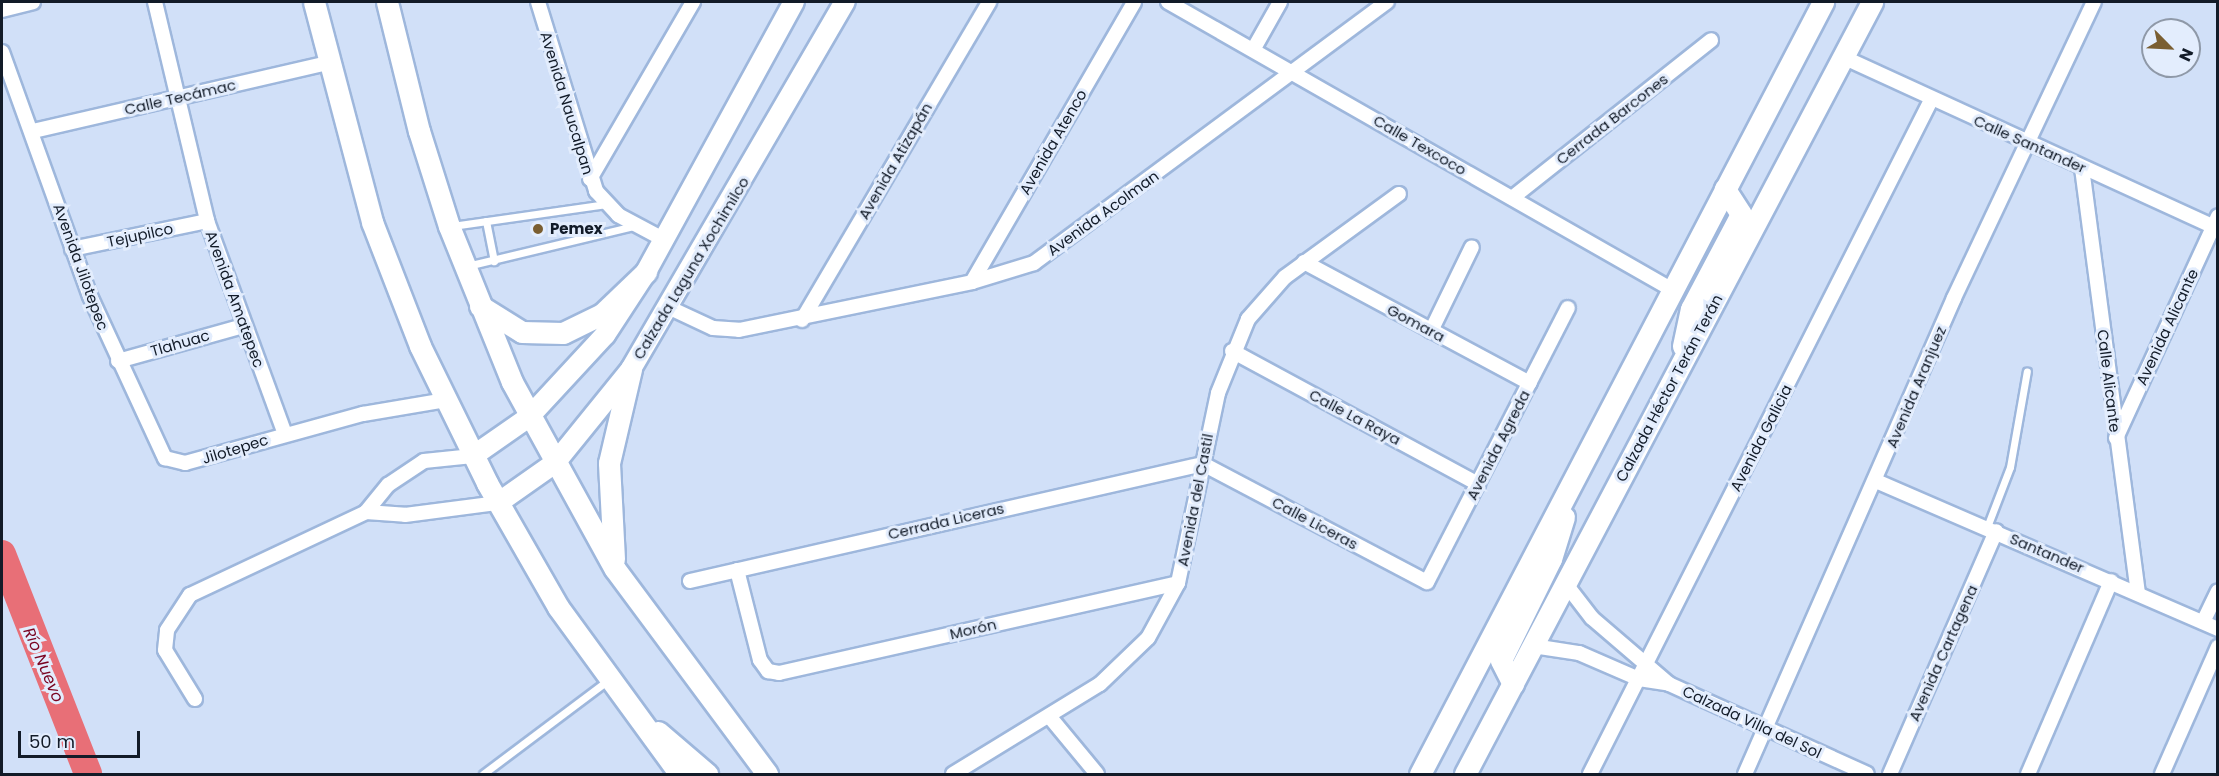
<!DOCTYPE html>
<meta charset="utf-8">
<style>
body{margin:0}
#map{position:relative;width:2219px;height:776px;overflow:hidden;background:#d1e0f8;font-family:Poppins,sans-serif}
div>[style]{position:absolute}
.river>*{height:28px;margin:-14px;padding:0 14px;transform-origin:14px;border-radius:14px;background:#e86f77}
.roads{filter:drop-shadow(2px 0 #9eb7dc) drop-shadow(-2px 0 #9eb7dc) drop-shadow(0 2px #9eb7dc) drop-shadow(0 -2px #9eb7dc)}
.service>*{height:7px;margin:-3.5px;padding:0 3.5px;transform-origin:3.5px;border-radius:3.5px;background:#fff}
.minor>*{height:14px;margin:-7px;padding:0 7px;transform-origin:7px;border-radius:7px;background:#fff}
.secondary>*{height:20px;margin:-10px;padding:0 10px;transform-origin:10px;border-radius:10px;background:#fff}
.primary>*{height:21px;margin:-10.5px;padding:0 10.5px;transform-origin:10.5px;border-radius:10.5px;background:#fff}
.dots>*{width:16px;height:16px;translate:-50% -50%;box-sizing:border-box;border:3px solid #e3edfd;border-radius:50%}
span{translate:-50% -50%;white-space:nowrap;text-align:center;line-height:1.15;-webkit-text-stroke:6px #e3edfd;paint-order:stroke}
.street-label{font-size:15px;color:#121b28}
.poi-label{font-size:15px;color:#121b28;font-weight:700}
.left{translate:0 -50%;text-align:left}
.water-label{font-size:16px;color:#7a0421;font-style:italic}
.frame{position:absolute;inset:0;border:3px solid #121b28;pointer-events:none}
.north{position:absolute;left:2141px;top:18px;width:60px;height:60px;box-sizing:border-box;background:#e3edfd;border:2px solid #8f99a8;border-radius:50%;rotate:114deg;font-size:16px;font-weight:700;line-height:24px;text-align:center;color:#121b28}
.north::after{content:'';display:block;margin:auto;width:21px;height:27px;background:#7a5e31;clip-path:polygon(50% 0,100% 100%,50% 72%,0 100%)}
.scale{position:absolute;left:18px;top:731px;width:122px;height:27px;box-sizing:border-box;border:3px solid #121b28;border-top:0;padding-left:8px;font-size:18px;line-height:21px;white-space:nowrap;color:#121b28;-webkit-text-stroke:4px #e3edfd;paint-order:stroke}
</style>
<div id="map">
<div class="river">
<div style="left:2px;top:554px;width:236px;rotate:68.6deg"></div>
</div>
<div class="roads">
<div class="service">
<div style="left:486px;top:221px;width:41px;rotate:78.7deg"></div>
<div style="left:452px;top:226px;width:156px;rotate:-8.1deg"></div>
<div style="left:467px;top:266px;width:172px;rotate:-13.5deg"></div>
<div style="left:1987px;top:527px;width:64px;rotate:-69deg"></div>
<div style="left:2010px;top:467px;width:97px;rotate:-80deg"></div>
<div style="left:483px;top:774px;width:155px;rotate:-36.9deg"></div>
</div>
<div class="minor">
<div style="left:155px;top:2px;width:225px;rotate:76.6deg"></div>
<div style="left:207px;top:221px;width:227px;rotate:69.9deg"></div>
<div style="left:538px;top:2px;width:198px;rotate:72.9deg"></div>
<div style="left:596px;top:191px;width:33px;rotate:47deg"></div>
<div style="left:618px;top:215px;width:51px;rotate:28.1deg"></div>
<div style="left:1168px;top:2px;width:579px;rotate:29.71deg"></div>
<div style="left:2px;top:10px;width:32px;rotate:-14deg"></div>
<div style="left:1253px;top:50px;width:55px;rotate:-60.6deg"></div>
<div style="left:2px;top:52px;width:259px;rotate:70.2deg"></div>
<div style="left:90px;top:296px;width:179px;rotate:65.2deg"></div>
<div style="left:165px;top:458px;width:21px;rotate:14deg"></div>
<div style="left:185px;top:463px;width:185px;rotate:-15.4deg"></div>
<div style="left:363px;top:414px;width:84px;rotate:-9.6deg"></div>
<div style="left:1843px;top:57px;width:413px;rotate:24.6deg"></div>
<div style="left:33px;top:131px;width:302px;rotate:-13deg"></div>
<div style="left:2082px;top:168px;width:429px;rotate:82.5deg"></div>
<div style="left:590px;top:179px;width:205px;rotate:-59.8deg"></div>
<div style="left:1512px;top:198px;width:254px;rotate:-38.4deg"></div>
<div style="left:72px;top:249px;width:138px;rotate:-11.7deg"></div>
<div style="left:1304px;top:262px;width:256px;rotate:28.2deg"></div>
<div style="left:972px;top:282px;width:323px;rotate:-59.9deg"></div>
<div style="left:670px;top:308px;width:47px;rotate:24.9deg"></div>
<div style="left:713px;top:328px;width:26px;rotate:4deg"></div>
<div style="left:739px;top:330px;width:238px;rotate:-11.6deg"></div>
<div style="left:972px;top:282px;width:65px;rotate:-17deg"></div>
<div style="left:1034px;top:263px;width:439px;rotate:-36.5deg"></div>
<div style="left:802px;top:320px;width:369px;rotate:-59.5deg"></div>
<div style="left:1431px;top:331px;width:93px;rotate:-64deg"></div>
<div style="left:1232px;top:351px;width:280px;rotate:28.4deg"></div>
<div style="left:118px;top:361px;width:130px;rotate:-15.6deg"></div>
<div style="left:2116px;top:438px;width:244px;rotate:-65.3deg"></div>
<div style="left:1876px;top:481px;width:373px;rotate:23.4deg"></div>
<div style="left:366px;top:512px;width:39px;rotate:4deg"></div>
<div style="left:405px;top:515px;width:94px;rotate:-7.4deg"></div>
<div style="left:737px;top:570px;width:93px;rotate:75.7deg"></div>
<div style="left:760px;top:660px;width:14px;rotate:54deg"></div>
<div style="left:768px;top:671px;width:11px;rotate:10deg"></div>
<div style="left:779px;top:673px;width:409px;rotate:-12.7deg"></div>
<div style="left:690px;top:581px;width:526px;rotate:-12.85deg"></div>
<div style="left:1203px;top:464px;width:253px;rotate:27.8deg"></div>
<div style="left:1427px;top:582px;width:308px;rotate:-62.8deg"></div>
<div style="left:1565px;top:583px;width:44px;rotate:52.4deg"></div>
<div style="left:1592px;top:618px;width:101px;rotate:40.6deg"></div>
<div style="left:2203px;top:622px;width:34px;rotate:-64deg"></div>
<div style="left:1533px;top:646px;width:47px;rotate:8.7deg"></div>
<div style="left:1579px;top:653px;width:65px;rotate:23.4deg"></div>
<div style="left:1639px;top:679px;width:30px;rotate:9deg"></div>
<div style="left:1669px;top:684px;width:217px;rotate:24.4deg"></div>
<div style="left:195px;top:699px;width:57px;rotate:-121.5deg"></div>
<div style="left:165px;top:650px;width:20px;rotate:-84deg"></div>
<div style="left:167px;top:630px;width:42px;rotate:-56.7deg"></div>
<div style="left:190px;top:595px;width:195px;rotate:-25.2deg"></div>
<div style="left:366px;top:512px;width:35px;rotate:-51deg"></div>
<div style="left:388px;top:485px;width:43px;rotate:-33.7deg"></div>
<div style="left:424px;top:461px;width:49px;rotate:-5.8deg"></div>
<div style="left:1049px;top:716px;width:75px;rotate:50.4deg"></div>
<div style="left:953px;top:774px;width:172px;rotate:-31.5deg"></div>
<div style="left:1100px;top:684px;width:66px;rotate:-43.8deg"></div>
<div style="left:1148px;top:638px;width:63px;rotate:-61.4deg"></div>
<div style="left:1178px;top:583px;width:194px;rotate:-78.1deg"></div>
<div style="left:1218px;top:393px;width:80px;rotate:-67.9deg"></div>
<div style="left:1248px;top:319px;width:56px;rotate:-48.6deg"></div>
<div style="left:1285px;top:277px;width:141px;rotate:-36.1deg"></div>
<div style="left:1590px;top:774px;width:755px;rotate:-63.16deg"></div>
<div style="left:1745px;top:774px;width:520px;rotate:-66.29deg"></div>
<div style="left:1954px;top:298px;width:327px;rotate:-64.7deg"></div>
<div style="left:1890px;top:774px;width:265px;rotate:-66.4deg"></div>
<div style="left:2028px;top:774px;width:210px;rotate:-66.7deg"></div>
<div style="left:2162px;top:774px;width:139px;rotate:-66.2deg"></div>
</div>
<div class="secondary">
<div style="left:473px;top:456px;width:68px;rotate:-34.9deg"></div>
<div style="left:529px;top:417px;width:112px;rotate:-47.2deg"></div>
<div style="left:605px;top:335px;width:75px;rotate:-56.9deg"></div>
<div style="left:646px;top:272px;width:308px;rotate:-61.3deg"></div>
<div style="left:498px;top:503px;width:70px;rotate:-35.1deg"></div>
<div style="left:555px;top:463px;width:121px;rotate:-51deg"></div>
<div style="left:631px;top:369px;width:425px;rotate:-59.8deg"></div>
</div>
<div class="primary">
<div style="left:314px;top:2px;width:228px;rotate:75.2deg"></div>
<div style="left:372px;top:222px;width:133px;rotate:68.8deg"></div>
<div style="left:420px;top:346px;width:153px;rotate:63.9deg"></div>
<div style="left:487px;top:483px;width:143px;rotate:60.2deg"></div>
<div style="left:558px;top:607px;width:207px;rotate:53.9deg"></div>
<div style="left:387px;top:2px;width:133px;rotate:76.1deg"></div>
<div style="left:419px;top:131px;width:100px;rotate:72.5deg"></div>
<div style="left:449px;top:226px;width:168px;rotate:68deg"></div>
<div style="left:512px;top:382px;width:213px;rotate:61.2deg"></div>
<div style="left:615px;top:569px;width:255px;rotate:53.4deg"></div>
<div style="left:480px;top:306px;width:49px;rotate:31.8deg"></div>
<div style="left:522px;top:332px;width:41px;rotate:1.4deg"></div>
<div style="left:563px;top:333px;width:43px;rotate:-26deg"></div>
<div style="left:602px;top:314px;width:61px;rotate:-43.7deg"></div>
<div style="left:1683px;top:346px;width:38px;rotate:-78deg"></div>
<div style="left:1691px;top:309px;width:107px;rotate:-62.2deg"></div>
<div style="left:1741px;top:214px;width:30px;rotate:-123deg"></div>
<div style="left:614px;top:559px;width:96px;rotate:-93deg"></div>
<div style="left:609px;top:463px;width:97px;rotate:-76.8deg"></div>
<div style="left:1513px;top:684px;width:27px;rotate:-117deg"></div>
<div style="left:1501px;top:660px;width:113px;rotate:-63.7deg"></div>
<div style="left:1551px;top:559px;width:44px;rotate:-72.8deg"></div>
<div style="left:658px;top:732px;width:65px;rotate:40.6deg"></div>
<div style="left:1420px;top:774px;width:871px;rotate:-62.43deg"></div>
<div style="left:1465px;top:774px;width:873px;rotate:-62.2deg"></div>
</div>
</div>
<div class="dots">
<div style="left:538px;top:229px;background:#7a5e31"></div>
</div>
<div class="street-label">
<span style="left:180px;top:97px;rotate:-13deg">Calle Tecámac</span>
<span style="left:567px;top:103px;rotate:73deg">Avenida Naucalpan</span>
<span style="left:1612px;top:119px;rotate:-38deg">Cerrada Barcones</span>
<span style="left:1053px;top:142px;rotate:-60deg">Avenida Atenco</span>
<span style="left:2030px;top:144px;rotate:24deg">Calle Santander</span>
<span style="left:1420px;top:145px;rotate:30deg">Calle Texcoco</span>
<span style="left:895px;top:161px;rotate:-60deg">Avenida Atizapán</span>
<span style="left:1103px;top:213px;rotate:-36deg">Avenida Acolman</span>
<span style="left:140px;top:235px;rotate:-12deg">Tejupilco</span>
<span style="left:81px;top:267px;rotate:70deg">Avenida Jilotepec</span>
<span style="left:691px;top:268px;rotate:-59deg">Calzada Laguna Xochimilco</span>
<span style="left:235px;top:299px;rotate:70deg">Avenida Amatepec</span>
<span style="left:1416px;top:323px;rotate:28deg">Gomara</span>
<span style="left:2167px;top:327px;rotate:-65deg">Avenida Alicante</span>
<span style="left:180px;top:343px;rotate:-16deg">Tlahuac</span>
<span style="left:2109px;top:381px;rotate:83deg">Calle Alicante</span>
<span style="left:1916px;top:387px;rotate:-67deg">Avenida Aranjuez</span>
<span style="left:1669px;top:388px;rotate:-62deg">Calzada Héctor Terán Terán</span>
<span style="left:1355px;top:417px;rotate:28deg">Calle La Raya</span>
<span style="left:1761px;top:438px;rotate:-63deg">Avenida Galicia</span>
<span style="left:1498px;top:445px;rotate:-63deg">Avenida Agreda</span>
<span style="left:235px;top:449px;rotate:-17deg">Jilotepec</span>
<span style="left:1195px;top:500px;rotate:-79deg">Avenida del Castil</span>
<span style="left:946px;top:521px;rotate:-13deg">Cerrada Liceras</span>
<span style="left:1315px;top:523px;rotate:28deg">Calle Liceras</span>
<span style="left:2047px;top:553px;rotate:23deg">Santander</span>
<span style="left:973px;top:629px;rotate:-13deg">Morón</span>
<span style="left:1943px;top:653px;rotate:-66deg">Avenida Cartagena</span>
<span style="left:1752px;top:722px;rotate:25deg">Calzada Villa del Sol</span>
</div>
<div class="poi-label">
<span class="left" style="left:550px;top:229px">Pemex</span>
</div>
<div class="water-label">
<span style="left:43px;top:665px;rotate:67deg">Río Nuevo</span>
</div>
<div class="frame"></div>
<div class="north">N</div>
<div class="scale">50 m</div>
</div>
